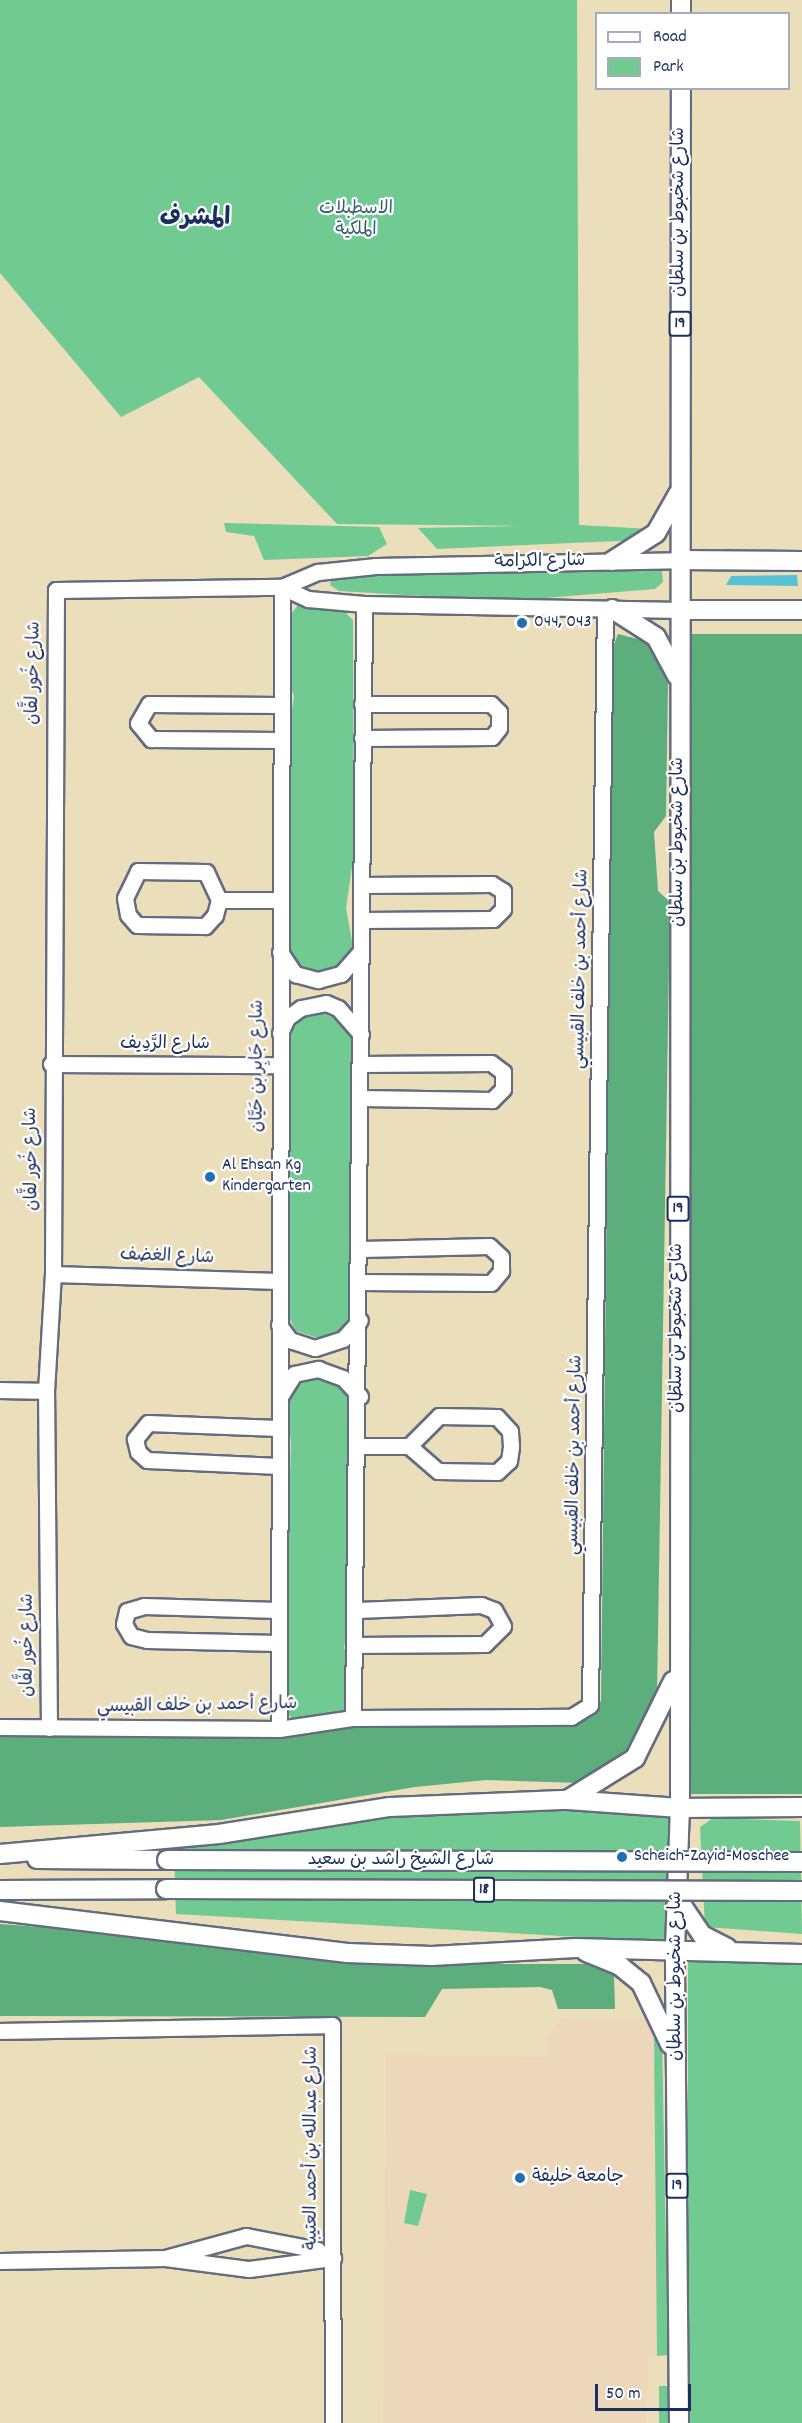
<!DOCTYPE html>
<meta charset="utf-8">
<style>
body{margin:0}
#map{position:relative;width:802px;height:2423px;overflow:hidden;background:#ebdebb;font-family:Dekko,"Playpen Sans Arabic",sans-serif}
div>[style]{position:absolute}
.built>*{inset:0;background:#edd7bb}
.green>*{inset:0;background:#70ca92;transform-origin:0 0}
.forest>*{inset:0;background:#5cae7c;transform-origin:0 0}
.water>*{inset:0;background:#59c1d6}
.roads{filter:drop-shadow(2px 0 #646c7f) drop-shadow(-2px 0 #646c7f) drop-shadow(0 2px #646c7f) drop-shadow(0 -2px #646c7f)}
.minor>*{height:15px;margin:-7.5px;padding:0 7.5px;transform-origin:7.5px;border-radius:7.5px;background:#fff}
.major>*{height:18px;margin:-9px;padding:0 9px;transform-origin:9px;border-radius:9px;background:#fff}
.bridges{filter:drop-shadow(2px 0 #646c7f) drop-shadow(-2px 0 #646c7f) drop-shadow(0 2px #646c7f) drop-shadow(0 -2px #646c7f)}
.major-bridge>*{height:18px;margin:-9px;padding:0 9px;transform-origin:9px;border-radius:9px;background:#fff}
.dots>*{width:16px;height:16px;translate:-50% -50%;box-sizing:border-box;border:3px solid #fff;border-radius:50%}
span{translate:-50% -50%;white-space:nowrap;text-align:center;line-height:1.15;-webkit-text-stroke:4.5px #fff;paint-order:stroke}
.shield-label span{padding:2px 4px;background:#fff;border:2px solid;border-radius:4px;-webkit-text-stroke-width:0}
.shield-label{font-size:16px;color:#1b2f5e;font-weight:700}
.park-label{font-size:18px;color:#355e6e}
.street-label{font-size:18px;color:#1b2f5e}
.poi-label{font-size:18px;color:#1b2f5e}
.left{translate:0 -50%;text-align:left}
.district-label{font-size:24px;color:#1b2f5e;font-weight:700}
.legend{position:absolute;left:595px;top:12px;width:195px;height:78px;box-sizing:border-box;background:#fff;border:2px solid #a4acbf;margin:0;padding:8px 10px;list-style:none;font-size:18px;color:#1b2f5e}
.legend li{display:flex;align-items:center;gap:12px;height:30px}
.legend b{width:30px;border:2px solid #a4acbf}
.scale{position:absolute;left:595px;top:2384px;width:96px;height:27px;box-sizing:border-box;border:3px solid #1b2f5e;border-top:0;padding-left:8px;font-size:18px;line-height:21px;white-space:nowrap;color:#1b2f5e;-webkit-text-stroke:4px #fff;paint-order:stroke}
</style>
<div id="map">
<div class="built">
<div style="clip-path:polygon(642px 2017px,649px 2020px,654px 2037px,657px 2356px,649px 2357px,646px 2423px,383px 2423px,386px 2055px,546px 2057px,548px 2036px,562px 2019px)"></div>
</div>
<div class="green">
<div style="clip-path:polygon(0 0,577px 0,579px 525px,651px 529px,641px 540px,437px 549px,418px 528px,522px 526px,337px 524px,199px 377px,121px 417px,0 273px)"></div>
<div style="clip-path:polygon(224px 523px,379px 527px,387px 544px,368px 556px,264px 560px,254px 536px,226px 532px)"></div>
<div style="clip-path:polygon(654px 566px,662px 571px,663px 582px,655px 589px,507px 601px,339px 591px,330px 585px,331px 578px)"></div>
<div style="clip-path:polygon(298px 605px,341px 608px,353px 620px,354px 853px,346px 908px,353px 947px,340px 966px,318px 973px,295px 965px,286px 946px,287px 746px,294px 696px,288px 680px,288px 618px)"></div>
<div style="clip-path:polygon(317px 1011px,342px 1021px,351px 1034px,352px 1314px,338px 1336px,324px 1340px,296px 1331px,286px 1312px,289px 1034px,306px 1013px)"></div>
<div style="clip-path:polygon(321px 1377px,340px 1385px,352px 1401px,351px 1609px,344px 1648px,351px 1669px,348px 1713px,293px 1720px,284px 1708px,291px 1441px,285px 1403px,300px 1381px)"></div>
<div style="clip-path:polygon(541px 1810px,668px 1812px,668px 1942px,176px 1914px,174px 1845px,416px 1813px)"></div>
<div style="clip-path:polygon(713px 1818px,800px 1821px,802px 1934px,705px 1927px,700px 1827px)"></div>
<div style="left:802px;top:1962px;width:461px;height:114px;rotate:90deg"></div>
<div style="clip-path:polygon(662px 2036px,668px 2355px,657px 2356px,654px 2037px)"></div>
<div style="clip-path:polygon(410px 2190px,427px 2194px,418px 2226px,404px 2223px)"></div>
<div style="left:669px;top:2386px;width:37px;height:10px;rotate:90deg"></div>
</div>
<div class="forest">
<div style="clip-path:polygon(618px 634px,653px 643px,664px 657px,668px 685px,666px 816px,654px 832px,658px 891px,670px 902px,657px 1694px,633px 1751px,580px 1783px,486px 1780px,415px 1787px,221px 1820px,0 1827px,0 1731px,571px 1724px,589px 1719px,601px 1701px,613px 647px)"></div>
<div style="left:691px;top:634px;width:111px;height:1160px"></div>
<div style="clip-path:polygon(0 1924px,177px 1937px,284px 1956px,415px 1964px,595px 1964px,614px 1973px,615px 2009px,558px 2009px,552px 1990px,540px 1987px,442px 1989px,425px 2017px,0 2016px)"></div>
</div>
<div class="water">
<div style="clip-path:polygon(797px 575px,798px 586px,726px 585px,731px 576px)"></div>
</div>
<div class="roads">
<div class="minor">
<div style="left:282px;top:587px;width:29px;rotate:25deg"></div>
<div style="left:308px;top:599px;width:56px;rotate:5.1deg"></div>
<div style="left:364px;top:604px;width:316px;rotate:1.1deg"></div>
<div style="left:279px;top:705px;width:130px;rotate:-179.6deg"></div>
<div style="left:149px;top:704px;width:22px;rotate:120deg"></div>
<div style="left:138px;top:723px;width:21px;rotate:51deg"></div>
<div style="left:151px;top:739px;width:128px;rotate:0.4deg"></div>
<div style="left:362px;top:738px;width:130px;rotate:-0.4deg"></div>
<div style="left:492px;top:737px;width:11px;rotate:-52deg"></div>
<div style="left:499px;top:728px;width:16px;rotate:-90deg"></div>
<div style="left:499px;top:712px;width:11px;rotate:-135deg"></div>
<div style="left:491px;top:704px;width:129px;rotate:180deg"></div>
<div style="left:138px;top:871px;width:68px;rotate:0.8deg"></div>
<div style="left:206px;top:872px;width:31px;rotate:65deg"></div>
<div style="left:219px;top:900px;width:16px;rotate:105deg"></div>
<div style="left:215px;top:915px;width:15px;rotate:132deg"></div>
<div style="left:205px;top:926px;width:68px;rotate:-179.2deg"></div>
<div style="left:137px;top:925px;width:13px;rotate:-132deg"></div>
<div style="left:128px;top:915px;width:17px;rotate:-100deg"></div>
<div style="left:125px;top:898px;width:30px;rotate:-64deg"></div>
<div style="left:219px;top:900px;width:60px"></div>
<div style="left:361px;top:920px;width:132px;rotate:-0.4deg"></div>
<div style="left:493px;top:919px;width:14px;rotate:-45deg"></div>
<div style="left:503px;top:909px;width:18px;rotate:-90deg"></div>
<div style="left:503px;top:891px;width:13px;rotate:-148deg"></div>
<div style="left:492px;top:884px;width:131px;rotate:179.6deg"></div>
<div style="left:280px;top:952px;width:27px;rotate:56deg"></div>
<div style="left:295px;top:974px;width:24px;rotate:15deg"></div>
<div style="left:318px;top:980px;width:24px;rotate:-15deg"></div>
<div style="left:341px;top:974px;width:30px;rotate:-49deg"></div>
<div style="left:280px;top:1033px;width:17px;rotate:-65deg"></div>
<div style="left:287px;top:1018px;width:17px;rotate:-36deg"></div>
<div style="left:301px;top:1008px;width:25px;rotate:-11deg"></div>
<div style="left:326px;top:1003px;width:13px;rotate:23deg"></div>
<div style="left:338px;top:1008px;width:35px;rotate:49deg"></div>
<div style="left:51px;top:1064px;width:228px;rotate:0.3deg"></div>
<div style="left:361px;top:1064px;width:130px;rotate:-0.4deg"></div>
<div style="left:491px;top:1063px;width:15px;rotate:37deg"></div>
<div style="left:503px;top:1072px;width:17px;rotate:90deg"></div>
<div style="left:503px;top:1089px;width:16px;rotate:135deg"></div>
<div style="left:492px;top:1100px;width:131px;rotate:-179.1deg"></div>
<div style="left:53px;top:1274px;width:226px;rotate:1.8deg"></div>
<div style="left:360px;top:1282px;width:131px;rotate:0.4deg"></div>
<div style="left:491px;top:1283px;width:16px;rotate:-50deg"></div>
<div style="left:501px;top:1271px;width:14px;rotate:-90deg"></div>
<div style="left:501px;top:1257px;width:16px;rotate:-137deg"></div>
<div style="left:489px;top:1246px;width:128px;rotate:178.7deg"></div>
<div style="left:279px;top:1325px;width:19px;rotate:54deg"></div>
<div style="left:290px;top:1340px;width:26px;rotate:18deg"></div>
<div style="left:315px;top:1348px;width:29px;rotate:-18deg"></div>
<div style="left:343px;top:1339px;width:25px;rotate:-48deg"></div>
<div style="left:0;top:1390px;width:46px;rotate:1.2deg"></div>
<div style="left:281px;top:1395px;width:25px;rotate:-58deg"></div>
<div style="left:294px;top:1374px;width:25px;rotate:-12deg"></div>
<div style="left:318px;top:1369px;width:27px;rotate:20deg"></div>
<div style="left:343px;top:1378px;width:25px;rotate:47deg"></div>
<div style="left:278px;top:1428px;width:130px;rotate:-177.8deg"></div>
<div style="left:148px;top:1423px;width:21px;rotate:129deg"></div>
<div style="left:135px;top:1439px;width:13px;rotate:77deg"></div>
<div style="left:138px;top:1452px;width:12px;rotate:42deg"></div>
<div style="left:147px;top:1460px;width:132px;rotate:2.6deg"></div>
<div style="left:359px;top:1446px;width:50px"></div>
<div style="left:409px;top:1446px;width:38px;rotate:41deg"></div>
<div style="left:438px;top:1471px;width:59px;rotate:1deg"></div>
<div style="left:497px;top:1472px;width:16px;rotate:-43deg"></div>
<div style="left:509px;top:1461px;width:15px;rotate:-82deg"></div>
<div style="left:511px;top:1446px;width:15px;rotate:-94deg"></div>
<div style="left:510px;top:1431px;width:19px;rotate:-133deg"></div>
<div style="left:497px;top:1417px;width:58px;rotate:-179deg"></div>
<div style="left:439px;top:1416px;width:42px;rotate:135deg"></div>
<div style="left:278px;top:1643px;width:131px;rotate:-178.7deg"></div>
<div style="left:147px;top:1640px;width:16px;rotate:-166deg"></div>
<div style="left:131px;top:1636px;width:14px;rotate:-120deg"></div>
<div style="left:124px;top:1624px;width:13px;rotate:-77deg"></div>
<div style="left:127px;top:1611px;width:18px;rotate:-16deg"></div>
<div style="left:144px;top:1606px;width:134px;rotate:1.7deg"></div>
<div style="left:354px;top:1645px;width:131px;rotate:-0.4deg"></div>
<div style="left:485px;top:1644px;width:25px;rotate:-45deg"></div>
<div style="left:503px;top:1626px;width:18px;rotate:-119deg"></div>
<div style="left:494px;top:1610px;width:14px;rotate:-159deg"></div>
<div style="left:481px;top:1605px;width:124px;rotate:177.7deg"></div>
<div style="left:353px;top:1718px;width:1114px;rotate:-89.43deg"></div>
<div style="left:0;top:1727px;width:279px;rotate:0.4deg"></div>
<div style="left:279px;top:1729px;width:75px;rotate:-8.5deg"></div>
<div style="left:353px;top:1718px;width:218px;rotate:-0.3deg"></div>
<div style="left:571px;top:1717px;width:22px;rotate:-32deg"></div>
<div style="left:590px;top:1705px;width:1096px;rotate:-89.22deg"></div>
<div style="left:49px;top:1728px;width:337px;rotate:-90.5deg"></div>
<div style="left:46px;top:1391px;width:117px;rotate:-86.6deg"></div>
<div style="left:53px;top:1274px;width:684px;rotate:-89.75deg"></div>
<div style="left:56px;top:590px;width:226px;rotate:-0.8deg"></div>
<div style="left:282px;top:587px;width:39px;rotate:-23deg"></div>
<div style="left:318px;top:572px;width:58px;rotate:-5.9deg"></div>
<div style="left:376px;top:566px;width:304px;rotate:-1.1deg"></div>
<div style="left:279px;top:1729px;width:1142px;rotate:-89.85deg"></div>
<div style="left:0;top:2031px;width:332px;rotate:-1deg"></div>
<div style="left:332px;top:2025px;width:398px;rotate:89.9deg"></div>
<div style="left:165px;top:2258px;width:84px;rotate:-15.2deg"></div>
<div style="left:246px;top:2236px;width:73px;rotate:11deg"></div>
<div style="left:0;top:2261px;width:165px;rotate:-1deg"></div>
<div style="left:165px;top:2258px;width:85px;rotate:7.5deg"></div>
<div style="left:249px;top:2269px;width:85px;rotate:-7.5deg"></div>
</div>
<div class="major">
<div style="left:681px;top:14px;width:14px;rotate:-90deg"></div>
<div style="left:680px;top:560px;width:122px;rotate:0.5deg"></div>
<div style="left:612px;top:561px;width:52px;rotate:-32.5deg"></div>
<div style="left:656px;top:533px;width:45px;rotate:-60.6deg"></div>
<div style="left:612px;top:609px;width:52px;rotate:32.5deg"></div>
<div style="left:656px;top:637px;width:44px;rotate:61.7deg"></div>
<div style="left:680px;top:610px;width:122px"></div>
<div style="left:569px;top:1799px;width:78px;rotate:-31.8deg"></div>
<div style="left:635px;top:1758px;width:86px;rotate:-63.7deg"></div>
<div style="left:0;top:1854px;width:220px;rotate:-5.2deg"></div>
<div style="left:219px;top:1834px;width:173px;rotate:-9deg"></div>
<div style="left:390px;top:1807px;width:178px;rotate:-2.3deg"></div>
<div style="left:568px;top:1800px;width:112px;rotate:4.1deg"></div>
<div style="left:680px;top:1808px;width:122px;rotate:-0.5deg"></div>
<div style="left:37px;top:1859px;width:130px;rotate:0.4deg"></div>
<div style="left:0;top:1890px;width:166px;rotate:-0.3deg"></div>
<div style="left:677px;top:1898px;width:45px;rotate:56deg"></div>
<div style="left:702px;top:1935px;width:28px;rotate:27deg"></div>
<div style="left:0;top:1911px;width:350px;rotate:6.9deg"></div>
<div style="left:347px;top:1953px;width:85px;rotate:2deg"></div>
<div style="left:432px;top:1956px;width:144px;rotate:-3.2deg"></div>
<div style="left:576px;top:1948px;width:226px;rotate:1.5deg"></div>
<div style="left:586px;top:1952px;width:37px;rotate:22deg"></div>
<div style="left:620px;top:1966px;width:27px;rotate:39deg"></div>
<div style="left:641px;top:1983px;width:68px;rotate:64.6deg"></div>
<div style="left:679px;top:2423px;width:474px;rotate:-90.5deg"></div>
<div style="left:675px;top:1949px;width:141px;rotate:-88deg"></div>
<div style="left:680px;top:1808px;width:1720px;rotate:-89.97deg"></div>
</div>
</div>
<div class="bridges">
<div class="major-bridge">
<div style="left:167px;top:1860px;width:635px;rotate:0.18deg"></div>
<div style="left:166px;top:1889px;width:636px;rotate:0.18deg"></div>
</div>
</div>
<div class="dots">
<div style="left:522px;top:623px;background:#1f6fb2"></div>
<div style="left:210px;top:1177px;background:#1f6fb2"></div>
<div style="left:622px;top:1857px;background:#1f6fb2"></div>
<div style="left:520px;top:2178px;background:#1f6fb2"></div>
</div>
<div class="shield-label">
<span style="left:680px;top:324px">19</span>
<span style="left:678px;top:1209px">19</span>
<span style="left:484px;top:1890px">18</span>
<span style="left:677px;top:2186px">19</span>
</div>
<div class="park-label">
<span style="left:356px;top:221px">الاسطبلات<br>الملكية</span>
</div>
<div class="street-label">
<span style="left:680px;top:212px;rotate:-90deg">شارع شخبوط بن سلطان</span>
<span style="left:540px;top:563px;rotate:-1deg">شارع الكرامة</span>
<span style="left:35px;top:673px;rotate:-89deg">شارع خُور لفَّان</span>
<span style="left:679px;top:842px;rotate:-90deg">شارع شخبوط بن سلطان</span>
<span style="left:582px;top:969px;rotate:-89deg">شارع أحمد بن خلف القبيسي</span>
<span style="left:165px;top:1045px">شارع الرَّدِيف</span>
<span style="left:259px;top:1066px;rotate:-90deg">شارع جَابِر بن حَيَّان</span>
<span style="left:33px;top:1159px;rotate:-91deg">شارع خُور لفَّان</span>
<span style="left:167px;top:1258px;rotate:2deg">شارع الغضف</span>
<span style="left:678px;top:1328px;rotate:-90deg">شارع شخبوط بن سلطان</span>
<span style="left:576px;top:1455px;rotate:-89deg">شارع أحمد بن خلف القبيسي</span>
<span style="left:29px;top:1645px;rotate:-90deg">شارع خُور لفَّان</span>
<span style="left:197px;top:1707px;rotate:-1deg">شارع أحمد بن خلف القبيسي</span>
<span style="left:401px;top:1861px">شارع الشيخ راشد بن سعيد</span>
<span style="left:677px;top:1976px;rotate:-90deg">شارع شخبوط بن سلطان</span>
<span style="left:313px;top:2148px;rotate:-90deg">شارع عبدالله بن أحمد العتيبة</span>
</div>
<div class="poi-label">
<span class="left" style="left:534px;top:623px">044, 043</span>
<span class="left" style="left:222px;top:1177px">Al Ehsan Kg<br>Kindergarten</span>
<span class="left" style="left:634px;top:1857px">Scheich-Zayid-Moschee</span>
<span class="left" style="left:532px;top:2178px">جامعة خليفة</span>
</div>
<div class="district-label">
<span style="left:195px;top:220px">المشرف</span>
</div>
<ul class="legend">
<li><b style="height:8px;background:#fff"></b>Road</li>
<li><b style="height:16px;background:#70ca92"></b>Park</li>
</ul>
<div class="scale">50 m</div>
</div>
